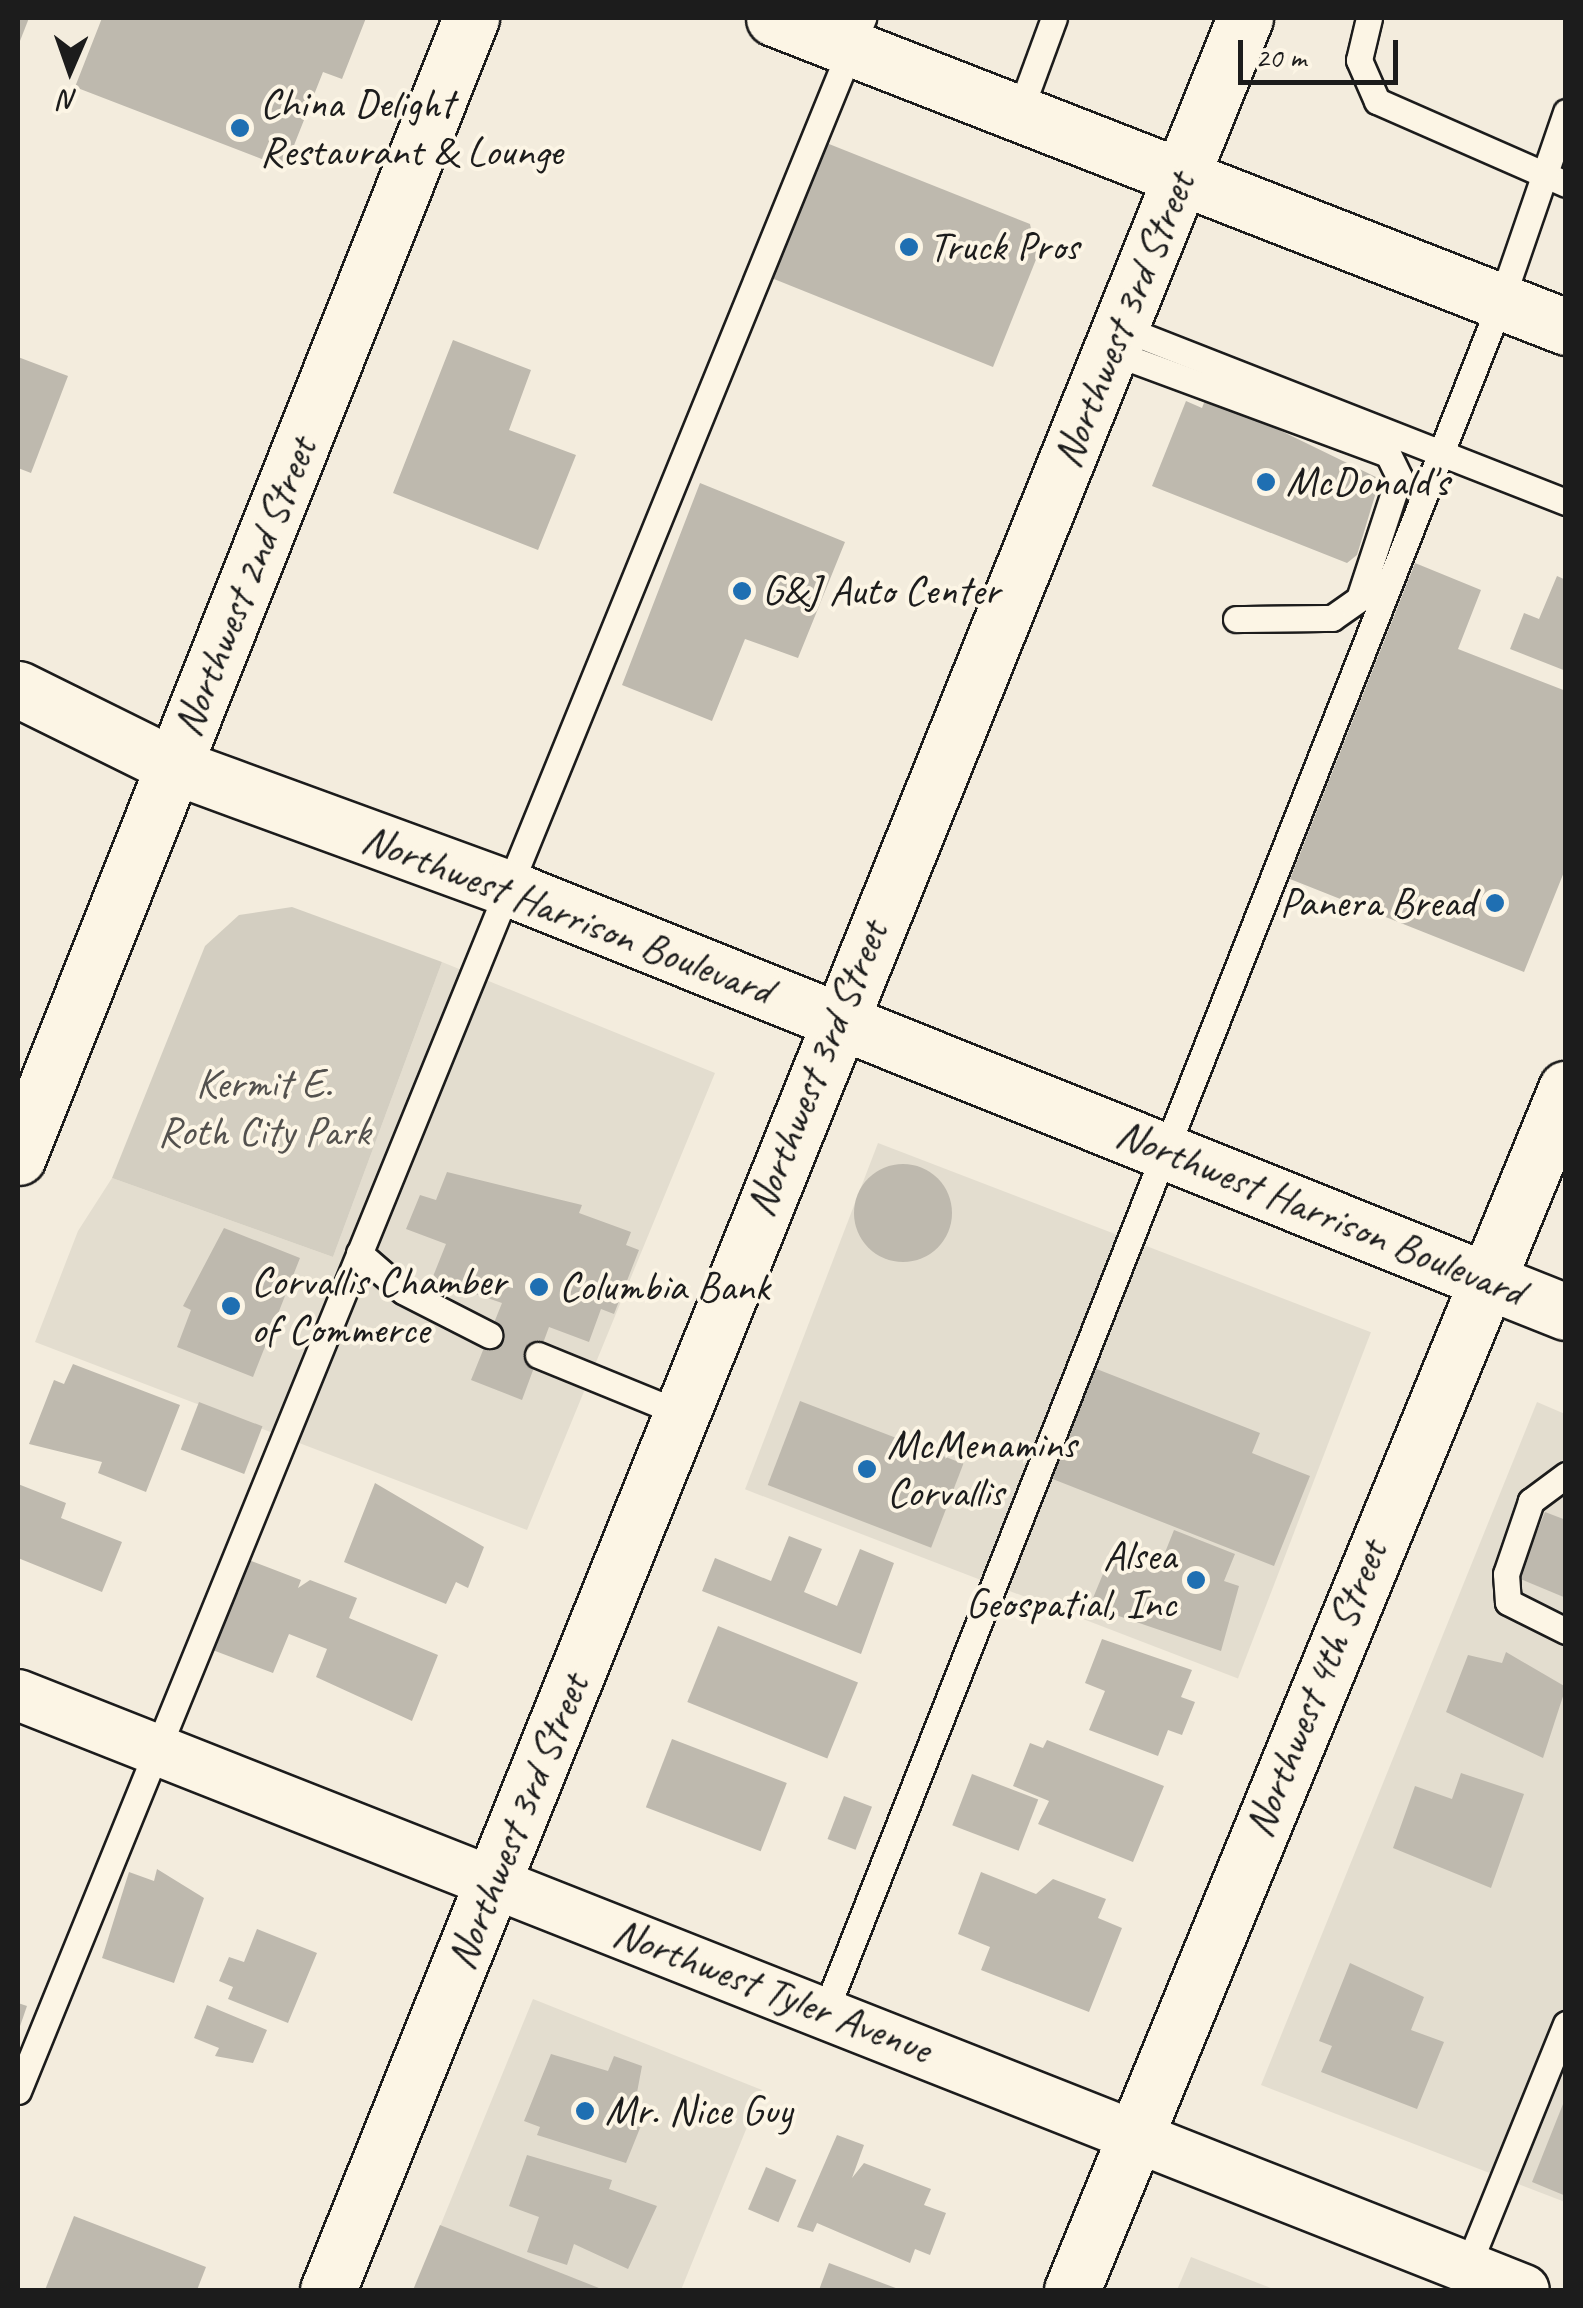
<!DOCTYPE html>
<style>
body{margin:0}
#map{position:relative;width:1583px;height:2308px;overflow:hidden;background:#f3ecdd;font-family:Caveat,sans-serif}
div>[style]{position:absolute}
.built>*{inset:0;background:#e3ddcf;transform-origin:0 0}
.green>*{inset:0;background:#d3cec1}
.building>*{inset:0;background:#beb9ae;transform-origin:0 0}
.round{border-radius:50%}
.roads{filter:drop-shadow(2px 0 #1c1c1c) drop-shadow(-2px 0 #1c1c1c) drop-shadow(0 2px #1c1c1c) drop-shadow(0 -2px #1c1c1c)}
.lane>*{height:25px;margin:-12.5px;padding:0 12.5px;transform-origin:12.5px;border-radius:12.5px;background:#fcf5e5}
.street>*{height:50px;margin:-25px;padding:0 25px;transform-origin:25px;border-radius:25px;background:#fcf5e5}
.primary>*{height:55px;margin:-27.5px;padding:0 27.5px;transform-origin:27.5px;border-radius:27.5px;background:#fcf5e5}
.highway>*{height:55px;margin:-27.5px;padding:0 27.5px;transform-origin:27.5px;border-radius:27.5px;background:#fcf5e5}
.dots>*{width:28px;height:28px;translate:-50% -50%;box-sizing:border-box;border:5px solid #fcf5e5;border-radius:50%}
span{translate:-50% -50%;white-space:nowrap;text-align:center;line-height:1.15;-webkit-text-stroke:8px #fcf5e5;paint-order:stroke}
.poi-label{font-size:42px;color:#1c1c1c}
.left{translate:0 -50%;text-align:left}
.right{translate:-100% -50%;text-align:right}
.street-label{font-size:42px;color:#1c1c1c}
.park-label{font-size:42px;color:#53514e}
.frame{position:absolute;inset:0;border:20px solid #1c1c1c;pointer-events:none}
.north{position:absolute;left:20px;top:20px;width:100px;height:100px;-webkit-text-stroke:8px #fcf5e5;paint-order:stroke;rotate:182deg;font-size:28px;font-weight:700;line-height:40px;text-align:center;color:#1c1c1c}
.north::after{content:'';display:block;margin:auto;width:35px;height:45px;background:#1c1c1c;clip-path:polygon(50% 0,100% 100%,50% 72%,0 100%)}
.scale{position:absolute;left:1238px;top:40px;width:160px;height:45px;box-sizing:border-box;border:5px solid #1c1c1c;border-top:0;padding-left:12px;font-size:30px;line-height:35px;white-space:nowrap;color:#1c1c1c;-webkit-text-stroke:8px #fcf5e5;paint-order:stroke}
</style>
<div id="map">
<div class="built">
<div style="clip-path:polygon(442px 962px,715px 1073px,527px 1530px,35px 1342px,78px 1231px,112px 1178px,333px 1257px)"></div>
<div style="left:878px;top:1143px;width:528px;height:371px;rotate:21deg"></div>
<div style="clip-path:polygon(1537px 1402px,1565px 1414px,1565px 2202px,1261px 2085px)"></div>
<div style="clip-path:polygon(533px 1999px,762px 2090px,681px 2290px,414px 2290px)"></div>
<div style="clip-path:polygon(1191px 2257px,1276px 2290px,1177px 2290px)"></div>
</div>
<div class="green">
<div style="clip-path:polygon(292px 907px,442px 962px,333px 1257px,112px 1178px,205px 946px,239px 915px)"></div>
</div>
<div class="building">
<div style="clip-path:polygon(18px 18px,29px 18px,18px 46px)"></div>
<div style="clip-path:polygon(102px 18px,366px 18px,342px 79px,323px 72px,285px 168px,75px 87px)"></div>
<div style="clip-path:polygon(824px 142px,1030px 224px,1037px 257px,993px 367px,769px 277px)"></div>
<div style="clip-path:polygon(453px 340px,531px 370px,509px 430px,576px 455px,538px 550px,393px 493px)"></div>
<div style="clip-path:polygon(18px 357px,68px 376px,31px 473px,18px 468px)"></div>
<div style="clip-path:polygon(1207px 395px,1380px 479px,1357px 555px,1347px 563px,1152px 486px,1186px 401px,1202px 408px)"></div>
<div style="clip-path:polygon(700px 483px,845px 542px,798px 658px,745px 639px,712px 721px,622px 685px)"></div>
<div style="clip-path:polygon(1415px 563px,1481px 590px,1458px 649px,1566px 691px,1566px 867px,1524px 972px,1290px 879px)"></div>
<div style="clip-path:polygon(1557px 576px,1566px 580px,1566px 671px,1510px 649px,1524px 613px,1539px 619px)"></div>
<div class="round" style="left:854px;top:1164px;width:98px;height:98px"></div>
<div style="clip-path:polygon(447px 1172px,582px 1205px,579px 1213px,631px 1232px,626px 1245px,639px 1250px,614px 1314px,601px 1309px,589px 1342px,549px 1327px,522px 1400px,471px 1380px,502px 1303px,432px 1279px,446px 1244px,406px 1229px,420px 1195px,436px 1200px)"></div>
<div style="clip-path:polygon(224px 1228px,300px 1258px,253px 1377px,177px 1347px,191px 1310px,183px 1306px)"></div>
<div style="clip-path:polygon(73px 1364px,180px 1405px,146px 1492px,98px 1473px,102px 1462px,29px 1444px,54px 1380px,64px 1384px)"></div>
<div style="clip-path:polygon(1089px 1366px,1260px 1433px,1252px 1453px,1310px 1476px,1274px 1566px,1045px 1476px)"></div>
<div style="left:800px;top:1401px;width:175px;height:90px;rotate:21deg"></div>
<div style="left:199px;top:1402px;width:68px;height:51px;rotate:21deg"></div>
<div style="clip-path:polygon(375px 1483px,484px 1547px,468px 1588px,456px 1582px,446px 1604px,344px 1562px)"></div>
<div style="clip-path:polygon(18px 1484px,66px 1503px,61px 1518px,122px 1542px,102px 1592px,18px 1558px)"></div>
<div style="clip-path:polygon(1545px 1512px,1566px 1520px,1566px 1598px,1518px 1578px)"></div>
<div style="clip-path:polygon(1174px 1530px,1235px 1554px,1224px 1581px,1239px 1586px,1221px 1651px,1107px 1612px,1093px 1598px,1115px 1545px,1162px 1560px)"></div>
<div style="clip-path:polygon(789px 1536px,822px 1549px,804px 1592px,837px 1606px,860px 1549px,894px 1563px,861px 1654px,702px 1591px,715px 1558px,771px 1581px)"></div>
<div style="clip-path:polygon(246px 1559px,301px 1580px,298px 1588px,310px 1580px,357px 1598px,349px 1618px,438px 1655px,412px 1721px,316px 1677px,327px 1649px,289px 1634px,273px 1673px,210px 1649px)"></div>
<div style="left:718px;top:1626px;width:151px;height:82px;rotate:22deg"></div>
<div style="clip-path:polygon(1102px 1639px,1192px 1670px,1181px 1697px,1195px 1702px,1182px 1735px,1168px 1730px,1158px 1756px,1089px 1730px,1105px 1691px,1085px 1683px)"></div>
<div style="clip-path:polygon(1506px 1652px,1566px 1687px,1543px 1758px,1446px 1712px,1468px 1655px,1502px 1663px)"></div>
<div style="left:672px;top:1739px;width:123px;height:73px;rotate:21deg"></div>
<div style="clip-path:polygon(1047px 1740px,1164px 1786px,1133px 1862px,1038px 1824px,1049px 1801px,1013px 1786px,1030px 1743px,1043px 1748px)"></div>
<div style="clip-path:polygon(1461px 1773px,1524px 1794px,1491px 1888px,1393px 1848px,1415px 1786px,1452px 1799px)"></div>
<div style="left:972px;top:1774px;width:71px;height:55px;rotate:21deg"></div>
<div style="left:844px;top:1796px;width:30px;height:46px;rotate:21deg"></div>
<div style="clip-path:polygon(157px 1869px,204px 1898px,174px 1983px,102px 1958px,129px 1872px,154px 1881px)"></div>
<div style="clip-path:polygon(981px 1872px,1036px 1894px,1053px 1879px,1106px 1899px,1098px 1918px,1122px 1928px,1089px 2012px,981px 1970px,990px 1947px,958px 1934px)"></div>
<div style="clip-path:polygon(257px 1929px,317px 1953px,288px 2023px,228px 1999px,233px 1987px,219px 1981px,229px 1957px,244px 1962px)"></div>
<div style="clip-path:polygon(1350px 1963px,1424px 1997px,1411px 2030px,1444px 2042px,1417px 2109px,1321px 2072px,1332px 2046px,1319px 2041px)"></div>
<div style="clip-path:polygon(18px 2003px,27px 2006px,18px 2032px)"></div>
<div style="clip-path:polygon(207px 2005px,267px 2030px,253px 2063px,215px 2056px,219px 2048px,194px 2038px)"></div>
<div style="clip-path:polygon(551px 2054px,608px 2071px,614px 2056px,642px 2066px,632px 2119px,642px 2123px,626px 2163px,537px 2135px,540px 2127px,524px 2121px)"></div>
<div style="clip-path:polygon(1565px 2099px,1566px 2099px,1566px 2196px,1532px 2182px)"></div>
<div style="clip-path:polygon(837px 2135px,864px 2145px,852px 2178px,864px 2163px,931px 2189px,924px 2205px,946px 2213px,930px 2255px,915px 2249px,910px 2263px,817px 2223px,813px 2232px,797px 2227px)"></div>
<div style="clip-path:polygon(527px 2155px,612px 2180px,609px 2189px,657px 2206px,628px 2269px,574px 2244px,567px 2265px,527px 2252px,539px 2217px,509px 2206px)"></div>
<div style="left:766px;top:2167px;width:33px;height:46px;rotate:23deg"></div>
<div style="clip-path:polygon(74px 2216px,206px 2267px,197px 2290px,45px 2290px)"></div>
<div style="clip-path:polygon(440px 2225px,604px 2290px,413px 2290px)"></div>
<div style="clip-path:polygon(829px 2263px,901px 2290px,819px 2290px)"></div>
</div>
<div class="roads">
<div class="lane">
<div style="left:1369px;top:18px;width:43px;rotate:103.4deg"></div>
<div style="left:1359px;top:60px;width:45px;rotate:66.3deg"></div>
<div style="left:1377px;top:101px;width:206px;rotate:23.7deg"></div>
<div style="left:1019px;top:113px;width:101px;rotate:-69.8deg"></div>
<div style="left:1122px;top:328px;width:477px;rotate:21.4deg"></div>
<div style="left:1112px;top:352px;width:294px;rotate:20.3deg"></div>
<div style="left:1388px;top:454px;width:25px;rotate:64deg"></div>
<div style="left:1399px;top:477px;width:128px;rotate:108.2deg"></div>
<div style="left:1359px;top:599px;width:33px;rotate:145deg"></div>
<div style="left:1332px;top:618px;width:96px;rotate:179.4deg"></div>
<div style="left:359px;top:1253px;width:58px;rotate:40.8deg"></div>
<div style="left:403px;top:1291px;width:97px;rotate:27.1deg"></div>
<div style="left:538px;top:1355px;width:153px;rotate:22.2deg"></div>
<div style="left:1566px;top:1475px;width:44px;rotate:143.4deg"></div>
<div style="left:1531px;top:1501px;width:77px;rotate:108.9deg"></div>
<div style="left:1506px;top:1574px;width:28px;rotate:86deg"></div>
<div style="left:1508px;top:1602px;width:65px;rotate:26.6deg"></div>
<div style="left:825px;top:2012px;width:1840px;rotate:-68.44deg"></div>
<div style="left:1501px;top:301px;width:200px;rotate:-71deg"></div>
<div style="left:18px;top:2091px;width:2239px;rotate:-67.82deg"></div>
<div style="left:1464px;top:2275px;width:271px;rotate:-67.9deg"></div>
</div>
<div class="street">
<div style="left:18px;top:1695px;width:1619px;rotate:21.56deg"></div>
</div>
<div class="primary">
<div style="left:1483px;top:1279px;width:89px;rotate:21.7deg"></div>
</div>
<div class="highway">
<div style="left:774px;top:18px;width:850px;rotate:21.31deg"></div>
<div style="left:18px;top:689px;width:174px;rotate:26.3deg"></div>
<div style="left:174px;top:766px;width:356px;rotate:20.1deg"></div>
<div style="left:508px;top:888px;width:1050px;rotate:21.85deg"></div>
<div style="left:18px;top:1157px;width:1226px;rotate:-68.31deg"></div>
<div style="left:328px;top:2290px;width:2450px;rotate:-68.02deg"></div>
<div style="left:1072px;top:2290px;width:1299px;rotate:-67.64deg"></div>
</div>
</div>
<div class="dots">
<div style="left:240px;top:128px;background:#1f6fb2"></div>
<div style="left:909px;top:247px;background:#1f6fb2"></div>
<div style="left:1266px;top:482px;background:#1f6fb2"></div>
<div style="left:742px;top:591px;background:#1f6fb2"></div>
<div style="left:1495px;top:903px;background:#1f6fb2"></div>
<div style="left:539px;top:1287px;background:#1f6fb2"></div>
<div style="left:231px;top:1306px;background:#1f6fb2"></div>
<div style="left:867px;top:1469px;background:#1f6fb2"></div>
<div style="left:1196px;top:1580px;background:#1f6fb2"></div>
<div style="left:585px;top:2111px;background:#1f6fb2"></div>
</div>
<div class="poi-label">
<span class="left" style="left:260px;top:128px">China Delight<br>Restaurant &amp; Lounge</span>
<span class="left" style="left:929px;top:247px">Truck Pros</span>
<span class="left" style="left:1286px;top:482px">McDonald's</span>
<span class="left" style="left:762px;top:591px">G&amp;J Auto Center</span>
<span class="right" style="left:1475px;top:903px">Panera Bread</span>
<span class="left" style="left:251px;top:1306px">Corvallis Chamber<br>of Commerce</span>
<span class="left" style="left:559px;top:1287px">Columbia Bank</span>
<span class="left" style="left:887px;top:1469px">McMenamins<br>Corvallis</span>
<span class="right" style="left:1176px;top:1580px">Alsea<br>Geospatial, Inc</span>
<span class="left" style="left:605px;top:2111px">Mr. Nice Guy</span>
</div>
<div class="street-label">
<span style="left:1124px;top:320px;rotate:-68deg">Northwest 3rd Street</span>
<span style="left:245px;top:587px;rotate:-68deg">Northwest 2nd Street</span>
<span style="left:567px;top:915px;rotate:21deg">Northwest Harrison Boulevard</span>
<span style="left:817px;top:1069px;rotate:-68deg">Northwest 3rd Street</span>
<span style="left:1320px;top:1213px;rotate:22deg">Northwest Harrison Boulevard</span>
<span style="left:1316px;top:1689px;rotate:-68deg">Northwest 4th Street</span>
<span style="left:518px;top:1822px;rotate:-68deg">Northwest 3rd Street</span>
<span style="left:772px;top:1991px;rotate:21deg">Northwest Tyler Avenue</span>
</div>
<div class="park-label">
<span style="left:264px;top:1108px">Kermit E.<br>Roth City Park</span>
</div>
<div class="frame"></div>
<div class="north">N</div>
<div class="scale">20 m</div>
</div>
